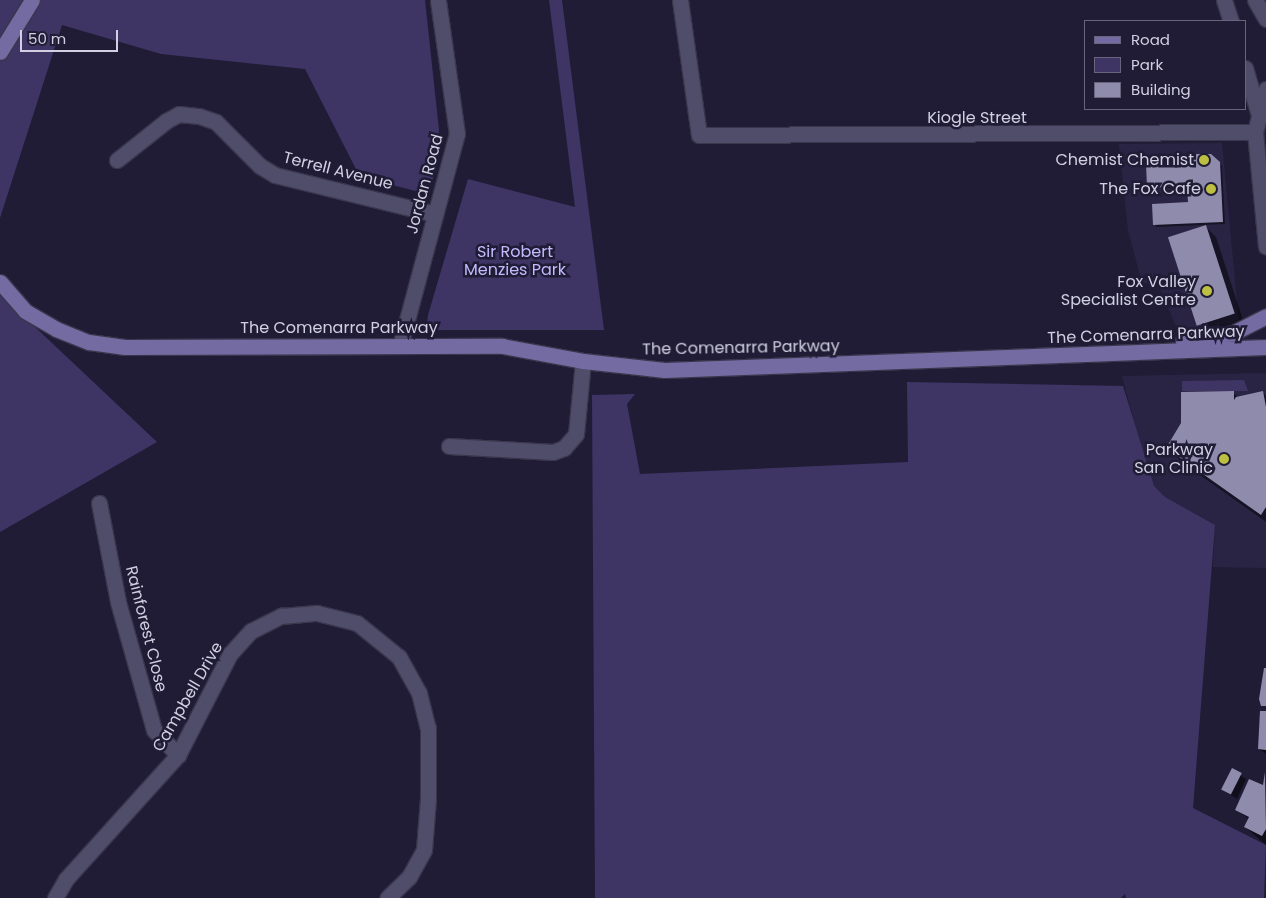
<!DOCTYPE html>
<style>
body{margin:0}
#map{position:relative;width:1266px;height:898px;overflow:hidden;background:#201c36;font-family:Poppins,sans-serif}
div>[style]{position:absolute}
.built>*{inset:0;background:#2a2444}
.green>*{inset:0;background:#3e3565}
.shadow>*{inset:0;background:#0007}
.building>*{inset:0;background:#8f8bac;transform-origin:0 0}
.roads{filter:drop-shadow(1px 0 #3a364c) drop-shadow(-1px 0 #3a364c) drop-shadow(0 1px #3a364c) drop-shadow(0 -1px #3a364c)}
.minor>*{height:15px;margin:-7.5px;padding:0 7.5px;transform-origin:7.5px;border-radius:7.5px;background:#504d6b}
.major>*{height:15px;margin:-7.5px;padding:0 7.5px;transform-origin:7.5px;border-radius:7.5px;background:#736ba2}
.dots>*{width:14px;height:14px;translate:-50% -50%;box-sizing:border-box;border:2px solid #201c36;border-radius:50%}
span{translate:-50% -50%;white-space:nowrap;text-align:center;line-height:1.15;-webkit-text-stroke:5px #201c36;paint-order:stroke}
.street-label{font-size:16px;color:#d1d0e2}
.poi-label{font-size:16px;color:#d1d0e2}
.right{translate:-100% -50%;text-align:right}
.park-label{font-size:16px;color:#c2bafd}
.legend{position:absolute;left:1084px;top:20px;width:162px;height:90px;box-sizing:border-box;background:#201c36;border:1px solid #67647b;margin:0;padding:6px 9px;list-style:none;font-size:15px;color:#d1d0e2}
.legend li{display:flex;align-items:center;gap:10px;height:25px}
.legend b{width:25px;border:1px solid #67647b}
.scale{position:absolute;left:20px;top:30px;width:98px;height:22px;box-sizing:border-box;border:2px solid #d1d0e2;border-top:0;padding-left:6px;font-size:15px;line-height:18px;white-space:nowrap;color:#d1d0e2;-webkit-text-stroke:4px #201c36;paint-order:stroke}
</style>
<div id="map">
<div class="built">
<div style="clip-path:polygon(1222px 143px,1239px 323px,1178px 331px,1158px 284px,1142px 283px,1128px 230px,1119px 144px)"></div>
<div style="clip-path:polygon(1266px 373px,1266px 568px,1213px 567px,1215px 525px,1165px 497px,1154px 486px,1144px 459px,1122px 376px)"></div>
</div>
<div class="green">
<div style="clip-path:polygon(0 0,425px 0,439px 130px,438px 157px,432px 183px,416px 191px,360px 177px,305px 69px,161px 54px,62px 25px,0 218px)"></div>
<div style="clip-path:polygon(549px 0,562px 0,604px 330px,435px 330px,427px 323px,428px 315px,468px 179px,575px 207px)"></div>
<div style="clip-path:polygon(0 294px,157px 442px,0 532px)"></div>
<div style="clip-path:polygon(1244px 380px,1248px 391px,1182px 391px,1182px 381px)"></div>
<div style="clip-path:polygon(907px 382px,1123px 386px,1154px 486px,1165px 497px,1215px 525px,1193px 808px,1266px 845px,1264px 898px,1126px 898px,1125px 894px,1121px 898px,595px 898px,592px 395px,635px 394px,627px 404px,640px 474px,908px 462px)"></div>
</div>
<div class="shadow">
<div style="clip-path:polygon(1210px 155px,1222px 166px,1225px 224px,1156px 227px,1153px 205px,1189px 203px,1188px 188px,1148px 188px)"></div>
<div style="clip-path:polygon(1206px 227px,1216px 237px,1244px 323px,1212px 335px,1201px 325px,1170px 240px)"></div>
<div style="clip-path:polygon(1262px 392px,1266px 396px,1266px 522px,1183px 463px,1167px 448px,1233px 393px,1238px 397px)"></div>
<div style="clip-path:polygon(1266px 713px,1266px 754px,1259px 749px)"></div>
<div style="clip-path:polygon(1232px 770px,1246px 779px,1237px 799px,1223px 790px)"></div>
<div style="clip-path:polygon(1266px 775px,1266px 845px,1245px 827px,1249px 819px,1236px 810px,1264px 787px)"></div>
</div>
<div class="building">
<div style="clip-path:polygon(1192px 154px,1211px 154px,1220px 162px,1223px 222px,1153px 225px,1152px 204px,1188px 202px,1187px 186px,1147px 188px,1146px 163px,1193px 160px)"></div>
<div style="left:1206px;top:225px;width:93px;height:40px;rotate:72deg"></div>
<div style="clip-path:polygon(1234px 391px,1234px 400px,1236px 397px,1263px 391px,1266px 407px,1266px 507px,1261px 515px,1166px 448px,1181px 423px,1181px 392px)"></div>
<div style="clip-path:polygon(1264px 668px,1266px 668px,1266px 706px,1261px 706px,1259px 699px)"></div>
<div style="clip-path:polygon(1260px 711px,1266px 711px,1266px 750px,1258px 749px)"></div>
<div style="left:1232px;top:768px;width:11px;height:24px;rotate:27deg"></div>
<div style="clip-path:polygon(1265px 772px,1266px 829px,1262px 836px,1244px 827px,1249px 817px,1235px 810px,1249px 779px,1263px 785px)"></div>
</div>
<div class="roads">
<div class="minor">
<div style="left:680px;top:0;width:136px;rotate:82deg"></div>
<div style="left:699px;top:135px;width:556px;rotate:-0.31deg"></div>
<div style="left:1224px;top:0;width:22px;rotate:72deg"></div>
<div style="left:1255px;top:0;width:22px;rotate:60deg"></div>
<div style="left:1245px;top:68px;width:46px;rotate:73.5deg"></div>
<div style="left:1266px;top:89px;width:44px;rotate:104.3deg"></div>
<div style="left:1255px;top:132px;width:115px;rotate:84.5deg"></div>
<div style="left:117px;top:160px;width:63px;rotate:-38.5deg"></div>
<div style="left:166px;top:121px;width:15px;rotate:-28deg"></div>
<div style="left:179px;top:114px;width:20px;rotate:6deg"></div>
<div style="left:199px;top:116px;width:18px;rotate:19deg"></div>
<div style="left:216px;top:122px;width:62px;rotate:45deg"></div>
<div style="left:260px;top:166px;width:17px;rotate:31deg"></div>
<div style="left:275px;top:175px;width:165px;rotate:13.7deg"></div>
<div style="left:400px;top:346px;width:220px;rotate:-75deg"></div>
<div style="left:457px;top:134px;width:135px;rotate:-98.1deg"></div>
<div style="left:449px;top:446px;width:104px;rotate:3.3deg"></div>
<div style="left:553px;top:452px;width:12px;rotate:-20deg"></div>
<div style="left:564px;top:448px;width:18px;rotate:-49deg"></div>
<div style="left:576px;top:434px;width:73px;rotate:-84.5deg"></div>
<div style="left:99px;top:503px;width:101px;rotate:79.1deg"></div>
<div style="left:118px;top:602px;width:133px;rotate:74.3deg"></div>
<div style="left:154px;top:730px;width:35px;rotate:46deg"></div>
<div style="left:55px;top:898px;width:22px;rotate:-60deg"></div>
<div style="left:66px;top:879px;width:167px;rotate:-47.9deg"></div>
<div style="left:178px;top:755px;width:114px;rotate:-62.8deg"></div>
<div style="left:230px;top:654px;width:31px;rotate:-48deg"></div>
<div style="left:251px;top:631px;width:34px;rotate:-27deg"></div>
<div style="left:281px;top:616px;width:36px;rotate:-5deg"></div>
<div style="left:317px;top:613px;width:41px;rotate:14deg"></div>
<div style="left:357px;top:623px;width:54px;rotate:39deg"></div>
<div style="left:399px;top:657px;width:41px;rotate:60.9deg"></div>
<div style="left:419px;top:693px;width:36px;rotate:76deg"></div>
<div style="left:428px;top:728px;width:71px;rotate:90deg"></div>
<div style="left:428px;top:799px;width:51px;rotate:94.5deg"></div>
<div style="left:424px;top:850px;width:31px;rotate:119deg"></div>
<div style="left:409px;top:877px;width:30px;rotate:136deg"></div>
</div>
<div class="major">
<div style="left:0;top:52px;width:61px;rotate:-58.4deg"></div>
<div style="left:0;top:282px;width:38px;rotate:49deg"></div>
<div style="left:25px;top:311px;width:36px;rotate:30deg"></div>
<div style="left:56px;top:329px;width:35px;rotate:22deg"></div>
<div style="left:89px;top:342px;width:36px;rotate:8deg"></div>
<div style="left:125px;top:347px;width:377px;rotate:-0.2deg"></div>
<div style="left:502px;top:346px;width:82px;rotate:10.5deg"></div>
<div style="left:583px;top:361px;width:82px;rotate:6.3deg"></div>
<div style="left:665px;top:370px;width:601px;rotate:-2.19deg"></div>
<div style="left:1183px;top:341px;width:51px;rotate:-9.1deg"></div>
<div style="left:1233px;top:333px;width:37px;rotate:-27deg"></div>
</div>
</div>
<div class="dots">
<div style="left:1204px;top:160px;background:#bdbf43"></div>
<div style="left:1211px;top:189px;background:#bdbf43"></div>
<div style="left:1207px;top:291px;background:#bdbf43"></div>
<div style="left:1224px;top:459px;background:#bdbf43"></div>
</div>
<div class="street-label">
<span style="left:977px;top:118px">Kiogle Street</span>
<span style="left:338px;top:171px;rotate:14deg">Terrell Avenue</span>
<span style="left:425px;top:184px;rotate:-75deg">Jordan Road</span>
<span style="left:339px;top:328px">The Comenarra Parkway</span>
<span style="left:1146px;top:335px;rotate:-2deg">The Comenarra Parkway</span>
<span style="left:741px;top:348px;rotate:-1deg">The Comenarra Parkway</span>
<span style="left:146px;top:629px;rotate:76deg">Rainforest Close</span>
<span style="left:188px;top:697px;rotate:-60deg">Campbell Drive</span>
</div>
<div class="poi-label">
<span class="right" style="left:1194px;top:160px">Chemist Chemist</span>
<span class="right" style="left:1201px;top:189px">The Fox Cafe</span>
<span class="right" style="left:1196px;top:291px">Fox Valley<br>Specialist Centre</span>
<span class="right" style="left:1213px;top:459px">Parkway<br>San Clinic</span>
</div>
<div class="park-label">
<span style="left:515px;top:261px">Sir Robert<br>Menzies Park</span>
</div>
<ul class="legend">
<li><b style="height:6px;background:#736ba2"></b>Road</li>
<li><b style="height:14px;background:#3e3565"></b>Park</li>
<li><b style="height:14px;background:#8f8bac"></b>Building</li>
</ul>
<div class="scale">50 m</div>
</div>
